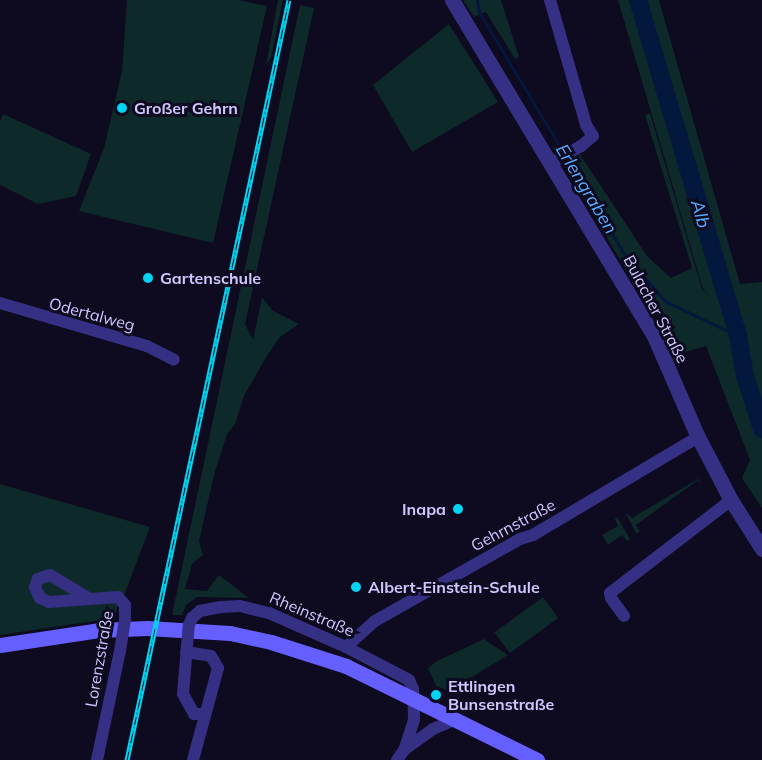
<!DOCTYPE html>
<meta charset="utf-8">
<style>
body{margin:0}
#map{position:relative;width:762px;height:760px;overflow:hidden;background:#0e0a1f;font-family:Mulish,sans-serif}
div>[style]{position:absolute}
.green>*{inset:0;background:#0d2929;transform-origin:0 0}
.stream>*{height:3px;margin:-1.5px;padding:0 1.5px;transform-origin:1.5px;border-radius:1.5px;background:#04183e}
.river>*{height:18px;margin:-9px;padding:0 9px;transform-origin:9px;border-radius:9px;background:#04183e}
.minor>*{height:12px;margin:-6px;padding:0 6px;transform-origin:6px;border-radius:6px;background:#353083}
.tertiary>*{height:15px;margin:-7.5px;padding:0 7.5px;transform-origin:7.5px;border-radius:7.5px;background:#353083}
.secondary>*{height:15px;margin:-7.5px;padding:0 7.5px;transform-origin:7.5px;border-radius:7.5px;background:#665fff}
.rail>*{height:5px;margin-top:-2.5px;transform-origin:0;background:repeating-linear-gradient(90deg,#0e0a1f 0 9px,#00d6f3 0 18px);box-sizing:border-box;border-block:2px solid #00d6f3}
.minor-bridge>*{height:12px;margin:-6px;padding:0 6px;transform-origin:6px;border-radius:6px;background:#353083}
.dots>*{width:16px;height:16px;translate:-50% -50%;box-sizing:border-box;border:3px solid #0e0a1f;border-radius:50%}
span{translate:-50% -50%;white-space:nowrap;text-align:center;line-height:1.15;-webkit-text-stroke:6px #0e0a1f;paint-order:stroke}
.poi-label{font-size:16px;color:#cfc8ff;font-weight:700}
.left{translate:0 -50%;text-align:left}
.right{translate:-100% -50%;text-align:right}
.street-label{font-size:16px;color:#cfc8ff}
.water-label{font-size:18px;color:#56adff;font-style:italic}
</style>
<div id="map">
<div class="green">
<div style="clip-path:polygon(127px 0,239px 0,267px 6px,213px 243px,79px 211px,104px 148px,122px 71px)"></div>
<div style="clip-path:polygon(278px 0,283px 0,271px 58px,266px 65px)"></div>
<div style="clip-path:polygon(463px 0,501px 0,519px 57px,515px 59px,486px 12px,474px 17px)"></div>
<div style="clip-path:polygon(618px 0,659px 0,740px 284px,762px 282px,762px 508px,742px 478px,750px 460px,706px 346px,682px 353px,633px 282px,564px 165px,579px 153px,647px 256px,671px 278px,692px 268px,645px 115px,650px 113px,702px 289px,713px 299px,703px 289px)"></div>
<div style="clip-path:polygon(300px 5px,314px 8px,245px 324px,253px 340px,262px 297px,273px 311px,299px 324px,280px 337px,268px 354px,244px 396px,235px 424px,227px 434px,214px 475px,199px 541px,203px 555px,192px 564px,185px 589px,207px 591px,219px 575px,249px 598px,197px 597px,186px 605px,182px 615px,172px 615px)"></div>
<div style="clip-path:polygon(449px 24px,498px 102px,412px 152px,373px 85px)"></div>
<div style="clip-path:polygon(3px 114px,91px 154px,76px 196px,38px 204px,0 185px,0 122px)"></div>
<div style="clip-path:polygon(694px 472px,703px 486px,698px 480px,636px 525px,640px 532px,636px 533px,625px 512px,632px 518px,698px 479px)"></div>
<div style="clip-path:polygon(0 484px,150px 527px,125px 593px,118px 604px,115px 618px,0 635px)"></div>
<div style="clip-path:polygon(617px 517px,630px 539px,627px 541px,622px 535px,608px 545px,602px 535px,618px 526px,615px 519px)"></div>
<div style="left:543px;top:597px;width:26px;height:60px;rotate:54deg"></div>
<div style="clip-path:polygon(484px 639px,508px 655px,449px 691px,436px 686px,428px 668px,437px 661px)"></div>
</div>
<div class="stream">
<div style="left:477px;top:0;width:12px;rotate:81deg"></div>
<div style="left:479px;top:12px;width:163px;rotate:59deg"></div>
<div style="left:566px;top:157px;width:113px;rotate:59.1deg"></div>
<div style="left:624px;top:254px;width:62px;rotate:48.9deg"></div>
<div style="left:665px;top:301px;width:81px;rotate:25.6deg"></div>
</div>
<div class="river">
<div style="left:638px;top:0;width:351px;rotate:73.4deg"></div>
<div style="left:738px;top:336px;width:41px;rotate:80.1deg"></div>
<div style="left:745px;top:376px;width:56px;rotate:72.2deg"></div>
</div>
<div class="minor">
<div style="left:550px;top:0;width:130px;rotate:73.9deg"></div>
<div style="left:586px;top:125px;width:13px;rotate:58deg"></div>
<div style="left:593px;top:136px;width:16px;rotate:140deg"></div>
<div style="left:581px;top:146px;width:34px;rotate:150deg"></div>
<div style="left:0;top:303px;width:153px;rotate:16.3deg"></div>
<div style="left:147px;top:346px;width:30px;rotate:27deg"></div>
<div style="left:88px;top:598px;width:44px;rotate:-148.8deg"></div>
<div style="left:50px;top:575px;width:13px;rotate:162deg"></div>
<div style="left:38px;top:579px;width:9px;rotate:111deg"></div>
<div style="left:35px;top:587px;width:12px;rotate:66deg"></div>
<div style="left:40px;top:598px;width:10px;rotate:24deg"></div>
<div style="left:49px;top:602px;width:69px;rotate:-4.1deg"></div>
<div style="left:118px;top:597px;width:11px;rotate:49deg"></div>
<div style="left:125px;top:605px;width:13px;rotate:90deg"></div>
<div style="left:624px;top:616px;width:22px;rotate:-126deg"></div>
<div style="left:611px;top:598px;width:5px;rotate:-101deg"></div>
<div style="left:610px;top:593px;width:153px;rotate:-37.5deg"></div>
<div style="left:192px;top:618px;width:11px;rotate:-41deg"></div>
<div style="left:200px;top:611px;width:21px;rotate:-11deg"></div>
<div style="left:221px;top:607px;width:19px;rotate:-3deg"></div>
<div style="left:240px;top:606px;width:30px;rotate:14deg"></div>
<div style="left:269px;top:613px;width:84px;rotate:23.8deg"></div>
<div style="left:346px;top:647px;width:71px;rotate:27.6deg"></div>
<div style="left:409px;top:680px;width:10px;rotate:66deg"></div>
<div style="left:413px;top:689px;width:31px;rotate:88deg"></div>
<div style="left:414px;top:720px;width:32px;rotate:108deg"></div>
<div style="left:404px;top:750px;width:12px;rotate:125deg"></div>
<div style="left:187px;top:646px;width:48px;rotate:94.8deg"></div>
<div style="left:183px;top:694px;width:23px;rotate:61deg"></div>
<div style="left:194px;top:714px;width:10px"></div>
<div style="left:346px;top:647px;width:39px;rotate:-42deg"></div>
<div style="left:375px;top:621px;width:167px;rotate:-29.5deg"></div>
<div style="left:520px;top:539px;width:14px;rotate:-17deg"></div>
<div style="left:533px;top:535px;width:192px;rotate:-30.7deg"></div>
<div style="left:186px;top:652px;width:25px;rotate:9deg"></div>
<div style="left:211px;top:656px;width:14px;rotate:60deg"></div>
<div style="left:218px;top:668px;width:95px;rotate:105.2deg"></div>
<div style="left:404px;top:750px;width:36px;rotate:-36deg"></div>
<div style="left:433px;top:729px;width:25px;rotate:-23deg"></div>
<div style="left:97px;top:760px;width:111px;rotate:-78.1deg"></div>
</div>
<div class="tertiary">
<div style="left:452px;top:0;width:392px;rotate:59deg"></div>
<div style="left:654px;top:336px;width:110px;rotate:66.5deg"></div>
<div style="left:698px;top:437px;width:71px;rotate:62.4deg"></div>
<div style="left:731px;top:500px;width:58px;rotate:57.7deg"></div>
</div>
<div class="secondary">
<div style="left:0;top:645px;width:100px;rotate:-8.6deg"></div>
<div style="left:99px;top:630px;width:48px;rotate:-2.4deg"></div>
<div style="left:147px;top:628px;width:83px;rotate:3.4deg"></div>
<div style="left:230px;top:633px;width:42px;rotate:12.4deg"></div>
<div style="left:271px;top:642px;width:79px;rotate:17.7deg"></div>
<div style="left:346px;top:666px;width:213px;rotate:26.2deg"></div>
</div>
<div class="rail">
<div style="left:127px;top:760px;width:777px;rotate:-77.97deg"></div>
</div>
<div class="minor-bridge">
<div style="left:187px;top:646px;width:21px;rotate:-85deg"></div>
<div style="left:189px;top:625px;width:8px;rotate:-67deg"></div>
<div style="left:120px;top:651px;width:33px;rotate:-81deg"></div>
</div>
<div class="dots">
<div style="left:122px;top:108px;background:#00d6f3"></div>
<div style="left:148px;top:278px;background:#00d6f3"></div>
<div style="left:458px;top:509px;background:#00d6f3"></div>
<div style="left:356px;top:587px;background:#00d6f3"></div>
<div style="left:436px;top:695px;background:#00d6f3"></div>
</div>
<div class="poi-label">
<span class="left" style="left:134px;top:108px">Großer Gehrn</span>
<span class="left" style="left:160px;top:278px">Gartenschule</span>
<span class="right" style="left:446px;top:509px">Inapa</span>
<span class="left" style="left:368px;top:587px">Albert-Einstein-Schule</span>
<span class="left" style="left:448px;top:695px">Ettlingen<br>Bunsenstraße</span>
</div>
<div class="street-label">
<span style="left:656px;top:309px;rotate:62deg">Bulacher Straße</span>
<span style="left:92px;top:314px;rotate:15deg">Odertalweg</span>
<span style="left:513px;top:525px;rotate:-28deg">Gehrnstraße</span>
<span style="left:312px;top:614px;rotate:23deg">Rheinstraße</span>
<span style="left:99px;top:659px;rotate:-80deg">Lorenzstraße</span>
</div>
<div class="water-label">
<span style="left:586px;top:189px;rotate:59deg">Erlengraben</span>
<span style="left:700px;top:214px;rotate:74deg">Alb</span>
</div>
</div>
